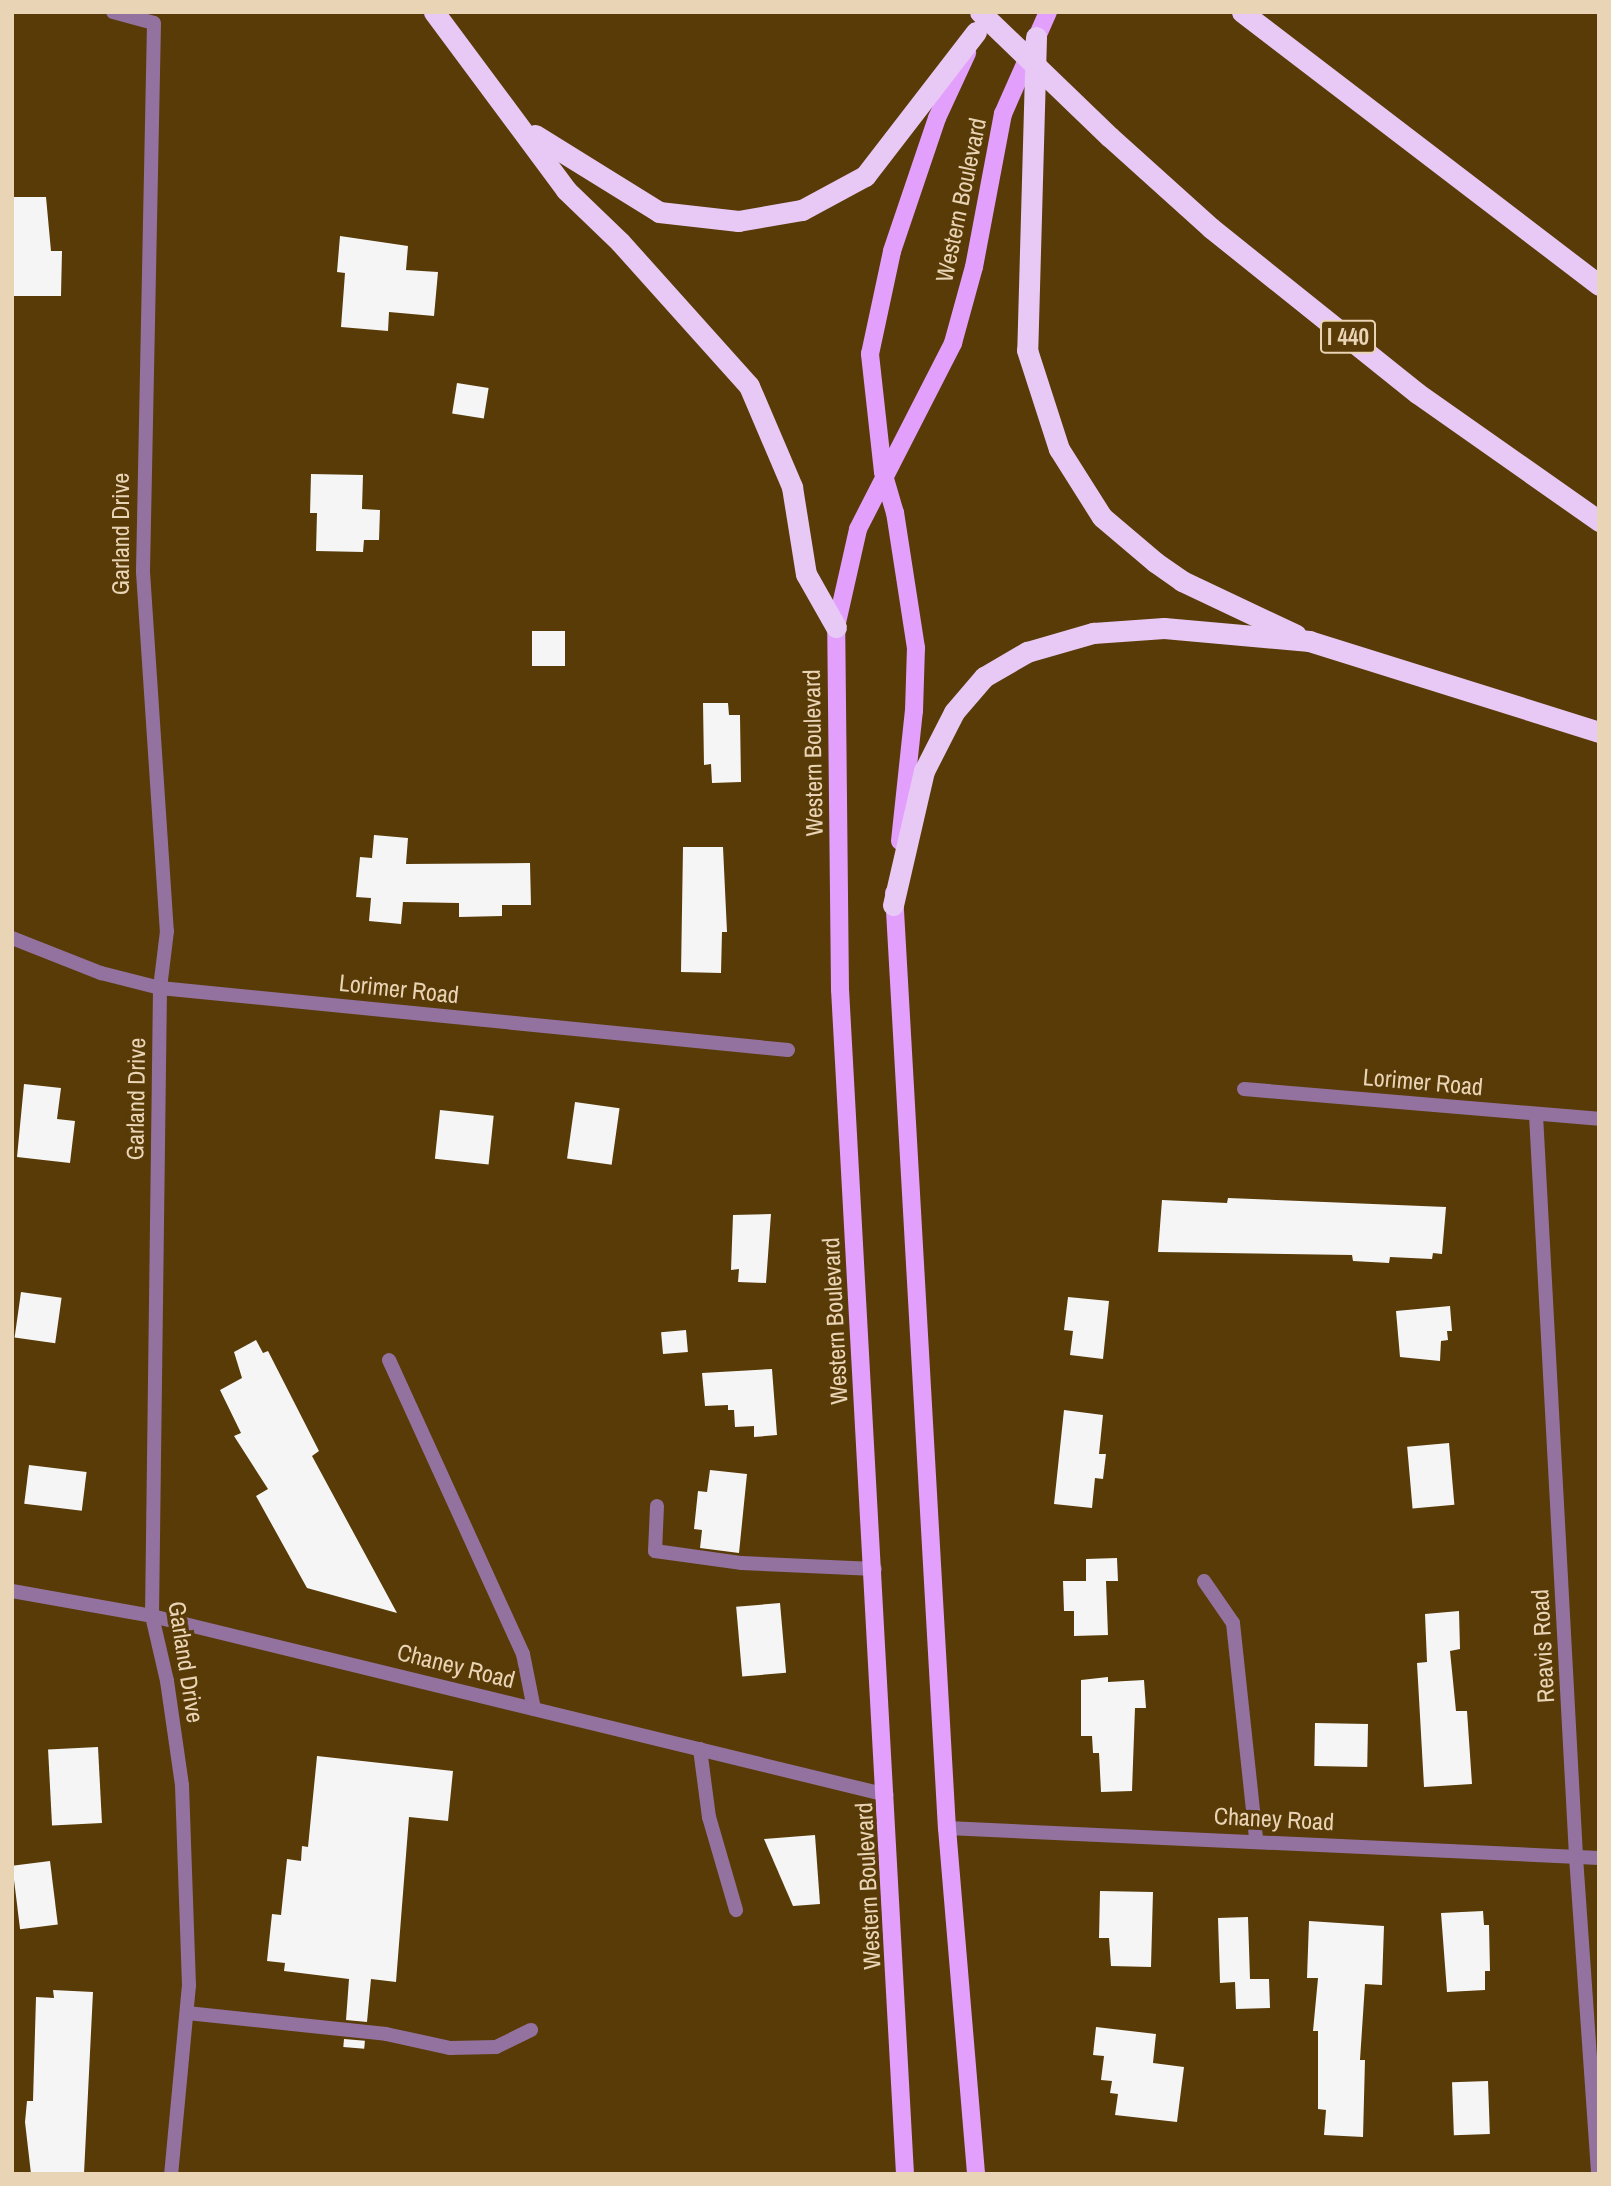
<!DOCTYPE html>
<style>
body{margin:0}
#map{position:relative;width:1611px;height:2186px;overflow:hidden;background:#583b07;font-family:"Archivo Narrow",sans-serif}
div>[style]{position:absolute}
.building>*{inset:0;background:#f5f5f5;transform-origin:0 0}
.service>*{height:14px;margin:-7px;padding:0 7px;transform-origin:7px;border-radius:7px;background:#93729f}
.minor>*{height:14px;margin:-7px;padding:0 7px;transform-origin:7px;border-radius:7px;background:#93729f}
.primary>*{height:18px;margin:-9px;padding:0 9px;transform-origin:9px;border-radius:9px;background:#e39ffc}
.motorway>*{height:21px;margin:-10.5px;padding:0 10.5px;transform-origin:10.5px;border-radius:10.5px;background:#e8c8f4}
.motorway-bridge>*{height:21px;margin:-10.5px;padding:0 10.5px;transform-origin:10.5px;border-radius:10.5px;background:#e8c8f4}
span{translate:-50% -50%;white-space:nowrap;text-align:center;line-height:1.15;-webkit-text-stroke:7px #583b07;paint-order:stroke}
.shield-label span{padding:2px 5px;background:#583b07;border:2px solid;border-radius:5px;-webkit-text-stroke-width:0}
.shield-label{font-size:23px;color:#ead4b6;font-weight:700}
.street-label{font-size:24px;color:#ead4b6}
.frame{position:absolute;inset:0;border:14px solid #ead4b6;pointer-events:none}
</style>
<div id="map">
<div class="building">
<div style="clip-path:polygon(12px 197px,46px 197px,51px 251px,62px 251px,61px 296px,12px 296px)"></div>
<div style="clip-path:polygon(340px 236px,408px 246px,406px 270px,438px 272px,434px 316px,389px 312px,388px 331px,341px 327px,345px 273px,337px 272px)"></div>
<div style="left:457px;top:383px;width:32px;height:31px;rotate:9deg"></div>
<div style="clip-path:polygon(311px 474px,363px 475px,362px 509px,380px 510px,379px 540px,364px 540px,363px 552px,316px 551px,317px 513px,310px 513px)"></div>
<div style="left:565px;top:631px;width:35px;height:33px;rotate:90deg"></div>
<div style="clip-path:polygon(703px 703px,728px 703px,729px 715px,740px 715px,741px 782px,712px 783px,711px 764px,704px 765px)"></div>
<div style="clip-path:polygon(374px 835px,408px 838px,406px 864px,530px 863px,531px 905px,502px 905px,502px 916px,459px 917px,459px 903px,403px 902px,401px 924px,369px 921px,371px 898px,356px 897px,360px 857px,372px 858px)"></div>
<div style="clip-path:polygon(683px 847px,723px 847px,727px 932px,722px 932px,721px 973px,681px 972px)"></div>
<div style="clip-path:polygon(24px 1084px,61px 1088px,57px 1119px,75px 1121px,70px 1163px,17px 1157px)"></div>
<div style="left:575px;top:1102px;width:45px;height:57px;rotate:8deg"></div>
<div style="left:440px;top:1110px;width:54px;height:49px;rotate:6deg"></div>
<div style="clip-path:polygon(1228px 1198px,1446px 1207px,1442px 1254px,1433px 1253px,1432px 1259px,1390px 1257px,1389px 1263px,1353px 1261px,1352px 1255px,1158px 1252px,1162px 1200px,1227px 1203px)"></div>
<div style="clip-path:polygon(771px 1214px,766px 1283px,738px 1282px,739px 1269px,731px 1270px,733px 1215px)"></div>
<div style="left:21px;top:1292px;width:41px;height:46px;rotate:8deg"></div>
<div style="clip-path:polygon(1068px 1297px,1109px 1301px,1103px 1359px,1070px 1355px,1073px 1331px,1064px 1330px)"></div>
<div style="clip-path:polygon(1450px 1306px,1452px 1331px,1447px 1331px,1448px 1340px,1441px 1341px,1440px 1361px,1400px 1357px,1396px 1311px)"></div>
<div style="left:686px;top:1330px;width:22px;height:25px;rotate:85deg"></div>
<div style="clip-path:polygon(256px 1340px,263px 1353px,268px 1351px,319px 1451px,312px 1456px,397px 1613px,307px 1588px,256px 1496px,268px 1489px,234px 1436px,241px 1433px,220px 1390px,242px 1378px,234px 1352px)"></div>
<div style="clip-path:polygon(772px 1369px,777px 1435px,754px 1437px,754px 1426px,735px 1427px,734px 1410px,728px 1410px,728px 1405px,705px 1406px,702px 1373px)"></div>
<div style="clip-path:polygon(1064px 1410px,1103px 1415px,1099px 1454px,1106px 1454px,1103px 1479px,1095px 1478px,1092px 1508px,1054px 1504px)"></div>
<div style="left:1449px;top:1443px;width:62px;height:42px;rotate:85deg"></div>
<div style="left:29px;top:1465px;width:58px;height:39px;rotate:7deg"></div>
<div style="clip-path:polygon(710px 1470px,747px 1474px,739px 1553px,700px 1548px,702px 1530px,694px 1529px,698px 1491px,707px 1492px)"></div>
<div style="clip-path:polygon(1117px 1558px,1118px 1581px,1106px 1581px,1108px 1635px,1074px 1636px,1074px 1611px,1064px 1611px,1063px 1581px,1086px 1581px,1086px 1559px)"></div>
<div style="left:780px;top:1603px;width:70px;height:44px;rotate:85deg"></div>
<div style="clip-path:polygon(1459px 1611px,1460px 1649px,1450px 1651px,1456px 1711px,1467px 1711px,1472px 1784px,1424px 1787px,1417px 1663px,1427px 1662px,1425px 1614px)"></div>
<div style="clip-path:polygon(1108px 1677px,1108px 1682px,1144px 1680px,1146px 1708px,1135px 1708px,1132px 1791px,1101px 1792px,1099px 1753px,1093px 1753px,1092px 1736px,1081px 1736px,1081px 1680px)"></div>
<div style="left:1315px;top:1723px;width:53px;height:43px;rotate:1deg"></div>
<div style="left:98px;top:1747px;width:76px;height:50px;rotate:87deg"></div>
<div style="clip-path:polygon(317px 1756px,453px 1771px,448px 1821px,409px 1817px,396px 1982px,371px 1979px,367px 2022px,346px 2020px,349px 1979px,284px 1971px,285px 1963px,267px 1961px,272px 1914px,281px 1915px,287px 1859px,301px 1861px,302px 1846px,308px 1847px)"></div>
<div style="clip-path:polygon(815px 1835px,820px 1904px,793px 1906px,764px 1839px)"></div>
<div style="left:50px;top:1861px;width:64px;height:38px;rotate:83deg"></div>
<div style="clip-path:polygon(1100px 1891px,1153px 1892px,1151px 1967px,1111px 1966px,1109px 1938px,1099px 1938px)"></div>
<div style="clip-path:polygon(1483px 1911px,1484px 1925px,1489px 1925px,1490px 1971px,1485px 1971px,1485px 1990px,1447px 1992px,1441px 1913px)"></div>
<div style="clip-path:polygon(1248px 1917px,1250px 1979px,1269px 1979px,1270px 2008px,1236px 2009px,1235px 1982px,1220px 1983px,1218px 1918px)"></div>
<div style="clip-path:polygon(1309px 1921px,1384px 1926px,1382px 1985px,1365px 1984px,1360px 2060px,1365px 2060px,1363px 2137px,1324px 2135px,1326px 2110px,1318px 2109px,1318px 2031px,1313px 2031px,1318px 1978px,1307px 1978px)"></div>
<div style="clip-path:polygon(53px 1990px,93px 1992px,84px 2174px,31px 2174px,25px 2122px,27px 2101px,33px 2101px,36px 1997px,54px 1998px)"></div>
<div style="clip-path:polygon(1096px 2027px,1156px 2034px,1153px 2063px,1184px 2067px,1177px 2122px,1115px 2115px,1118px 2094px,1110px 2093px,1112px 2081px,1101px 2080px,1104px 2056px,1093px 2055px)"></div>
<div style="left:344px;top:2039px;width:21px;height:8px;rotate:5deg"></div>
<div style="left:1488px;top:2081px;width:53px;height:36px;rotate:88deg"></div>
</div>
<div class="service">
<div style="left:389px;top:1360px;width:323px;rotate:65.5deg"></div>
<div style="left:523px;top:1654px;width:56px;rotate:78.7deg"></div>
<div style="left:657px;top:1506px;width:45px;rotate:92.5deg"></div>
<div style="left:655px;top:1551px;width:88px;rotate:7.9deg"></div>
<div style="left:742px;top:1563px;width:133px;rotate:2.6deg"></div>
<div style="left:1204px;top:1581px;width:51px;rotate:55.4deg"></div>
<div style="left:1233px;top:1623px;width:218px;rotate:83.9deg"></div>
<div style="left:700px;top:1749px;width:69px;rotate:82.5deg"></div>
<div style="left:709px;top:1817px;width:97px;rotate:73.8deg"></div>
<div style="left:187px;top:2013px;width:200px;rotate:6deg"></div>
<div style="left:386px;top:2034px;width:66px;rotate:12.3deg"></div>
<div style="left:450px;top:2048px;width:46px;rotate:-1.2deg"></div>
<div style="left:496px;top:2047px;width:39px;rotate:-26deg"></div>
</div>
<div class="minor">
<div style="left:113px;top:12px;width:42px;rotate:15deg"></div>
<div style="left:154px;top:23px;width:549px;rotate:91.15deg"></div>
<div style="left:143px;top:572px;width:360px;rotate:86.2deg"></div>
<div style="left:167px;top:931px;width:57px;rotate:97deg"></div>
<div style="left:160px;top:988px;width:628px;rotate:90.73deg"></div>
<div style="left:152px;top:1616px;width:67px;rotate:77deg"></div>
<div style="left:167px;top:1681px;width:105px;rotate:81.8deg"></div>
<div style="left:182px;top:1785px;width:200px;rotate:88deg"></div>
<div style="left:189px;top:1985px;width:190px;rotate:95.4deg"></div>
<div style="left:12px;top:938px;width:96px;rotate:21.5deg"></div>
<div style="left:101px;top:973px;width:61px;rotate:14.3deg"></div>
<div style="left:160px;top:988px;width:631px;rotate:5.64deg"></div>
<div style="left:1244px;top:1089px;width:356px;rotate:4.8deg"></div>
<div style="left:1536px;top:1115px;width:743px;rotate:86.91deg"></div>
<div style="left:1576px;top:1857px;width:318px;rotate:86deg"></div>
<div style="left:12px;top:1591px;width:142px;rotate:10.1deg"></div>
<div style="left:152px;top:1616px;width:756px;rotate:13.69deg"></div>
<div style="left:947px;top:1828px;width:653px;rotate:2.63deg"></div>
</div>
<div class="primary">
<div style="left:900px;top:841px;width:131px;rotate:-83.9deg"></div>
<div style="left:914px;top:711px;width:63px;rotate:-88.2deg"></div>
<div style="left:916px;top:648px;width:137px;rotate:-98.8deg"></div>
<div style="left:895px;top:513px;width:43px;rotate:-106.3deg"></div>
<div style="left:883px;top:472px;width:119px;rotate:-96.3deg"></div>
<div style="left:870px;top:354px;width:105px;rotate:-77.9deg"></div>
<div style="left:892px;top:251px;width:140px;rotate:-71.3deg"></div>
<div style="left:937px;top:118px;width:72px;rotate:-65.2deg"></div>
<div style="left:894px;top:893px;width:937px;rotate:86.76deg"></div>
<div style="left:947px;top:1828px;width:347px;rotate:85.2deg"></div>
<div style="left:905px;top:2174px;width:1186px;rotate:-93.14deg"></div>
<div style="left:840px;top:990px;width:363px;rotate:-90.6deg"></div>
<div style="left:836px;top:627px;width:100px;rotate:-77.3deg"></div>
<div style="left:858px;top:529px;width:209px;rotate:-62.9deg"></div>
<div style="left:953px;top:343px;width:79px;rotate:-74.6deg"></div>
<div style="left:974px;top:267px;width:156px;rotate:-79.3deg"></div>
<div style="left:1003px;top:114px;width:111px;rotate:-66.2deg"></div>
</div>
<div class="motorway">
<div style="left:434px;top:12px;width:222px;rotate:53.4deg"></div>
<div style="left:566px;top:190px;width:75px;rotate:43.9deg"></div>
<div style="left:620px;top:242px;width:193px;rotate:48.1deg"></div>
<div style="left:749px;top:386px;width:110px;rotate:66.9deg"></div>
<div style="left:792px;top:487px;width:88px;rotate:80.9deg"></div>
<div style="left:806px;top:574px;width:61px;rotate:60.5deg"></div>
<div style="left:1242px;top:12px;width:449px;rotate:37.4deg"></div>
<div style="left:1036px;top:37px;width:313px;rotate:91.6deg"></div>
<div style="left:1027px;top:350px;width:104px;rotate:72.1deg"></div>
<div style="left:1059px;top:449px;width:80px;rotate:57.7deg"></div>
<div style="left:1102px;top:517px;width:70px;rotate:40.3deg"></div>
<div style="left:1155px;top:562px;width:33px;rotate:35deg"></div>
<div style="left:1182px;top:581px;width:126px;rotate:25.3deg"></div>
<div style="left:535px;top:135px;width:146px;rotate:31.8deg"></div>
<div style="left:659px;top:212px;width:80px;rotate:6.5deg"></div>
<div style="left:738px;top:221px;width:65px;rotate:-9.8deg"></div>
<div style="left:802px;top:210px;width:72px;rotate:-28.4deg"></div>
<div style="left:865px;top:176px;width:182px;rotate:-52.4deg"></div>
<div style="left:1110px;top:137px;width:136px;rotate:42deg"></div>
<div style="left:1211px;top:228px;width:264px;rotate:38.7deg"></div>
<div style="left:1417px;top:393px;width:223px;rotate:35.1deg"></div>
<div style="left:893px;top:905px;width:138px;rotate:-77deg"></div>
<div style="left:924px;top:771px;width:66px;rotate:-63deg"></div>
<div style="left:954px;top:712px;width:46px;rotate:-49.4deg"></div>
<div style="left:984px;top:677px;width:50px;rotate:-30.2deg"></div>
<div style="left:1027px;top:652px;width:69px;rotate:-16.1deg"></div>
<div style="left:1093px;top:633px;width:71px;rotate:-4deg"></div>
<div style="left:1164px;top:628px;width:146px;rotate:5.1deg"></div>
<div style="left:1309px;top:641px;width:304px;rotate:17.4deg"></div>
</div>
<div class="motorway-bridge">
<div style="left:980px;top:12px;width:180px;rotate:43.9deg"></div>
</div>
<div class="shield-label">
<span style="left:1348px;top:337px">I 440</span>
</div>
<div class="street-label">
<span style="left:961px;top:200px;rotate:-78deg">Western Boulevard</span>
<span style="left:121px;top:534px;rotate:-90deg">Garland Drive</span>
<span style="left:813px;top:753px;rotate:-91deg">Western Boulevard</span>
<span style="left:399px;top:989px;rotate:6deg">Lorimer Road</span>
<span style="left:1423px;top:1082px;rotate:5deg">Lorimer Road</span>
<span style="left:136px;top:1099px;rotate:-89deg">Garland Drive</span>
<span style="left:835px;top:1321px;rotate:-93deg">Western Boulevard</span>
<span style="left:1543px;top:1646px;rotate:-93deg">Reavis Road</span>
<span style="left:186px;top:1662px;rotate:81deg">Garland Drive</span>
<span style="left:456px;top:1666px;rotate:14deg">Chaney Road</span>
<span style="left:1274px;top:1819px;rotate:3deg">Chaney Road</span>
<span style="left:868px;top:1886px;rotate:-93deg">Western Boulevard</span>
</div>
<div class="frame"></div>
</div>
